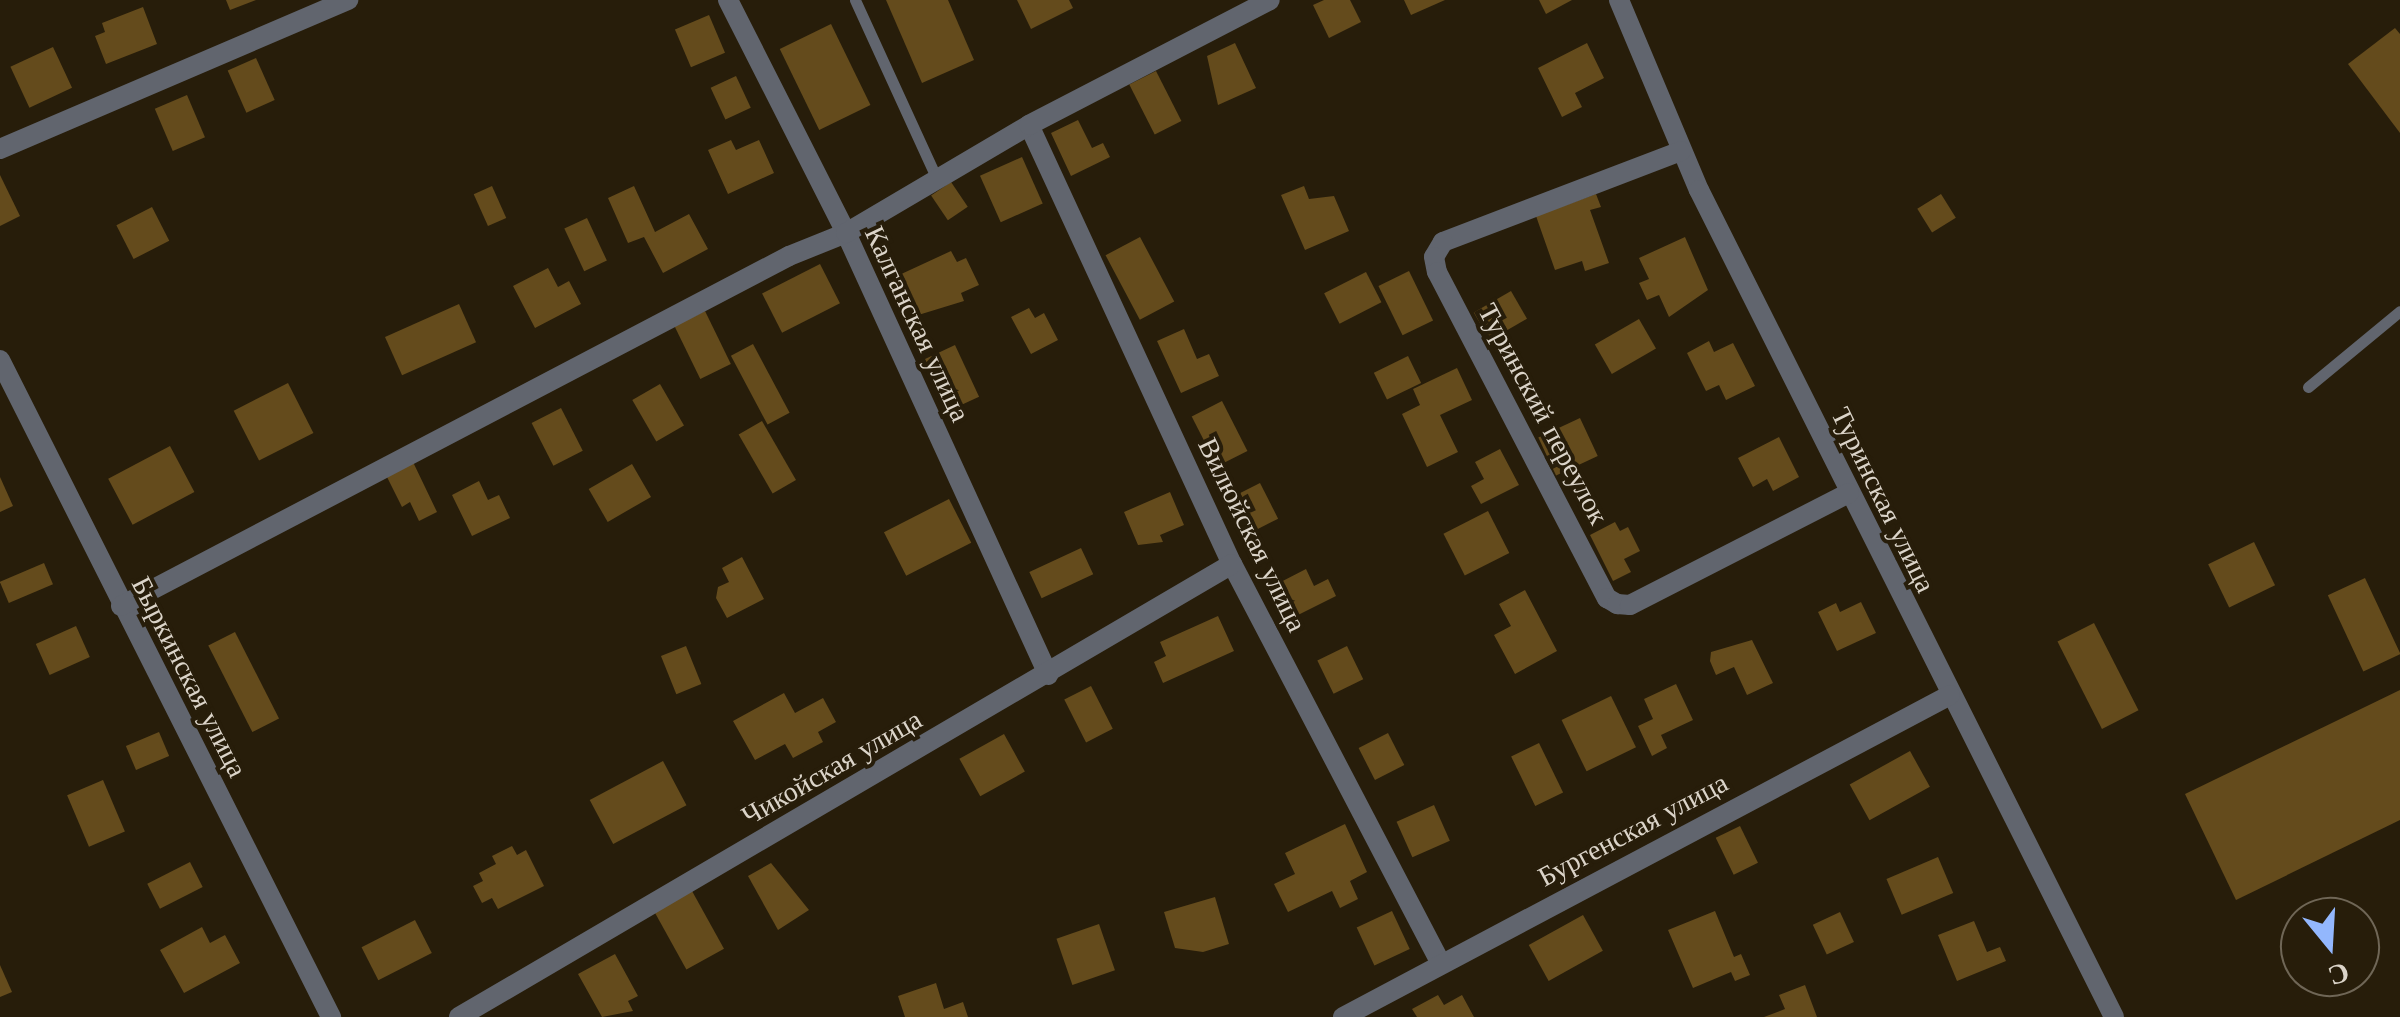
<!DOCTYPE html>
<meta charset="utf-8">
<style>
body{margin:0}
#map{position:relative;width:2400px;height:1017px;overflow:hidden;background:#271d0a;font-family:"Libre Baskerville",serif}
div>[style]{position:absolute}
.building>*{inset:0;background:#644b1c;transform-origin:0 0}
.lane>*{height:11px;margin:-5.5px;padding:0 5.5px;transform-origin:5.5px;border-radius:5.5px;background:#61656e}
.street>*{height:20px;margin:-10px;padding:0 10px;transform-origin:10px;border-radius:10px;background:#61656e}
span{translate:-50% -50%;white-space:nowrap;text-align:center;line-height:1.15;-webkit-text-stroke:8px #271d0a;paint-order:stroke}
.street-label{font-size:28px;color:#dbd4c9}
.north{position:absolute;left:2280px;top:897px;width:100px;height:100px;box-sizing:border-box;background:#271d0a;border:2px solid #6f6656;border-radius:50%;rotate:162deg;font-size:28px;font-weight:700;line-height:40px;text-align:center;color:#dbd4c9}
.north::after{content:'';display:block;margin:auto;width:35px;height:45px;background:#93b7fd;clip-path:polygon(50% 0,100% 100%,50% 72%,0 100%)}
</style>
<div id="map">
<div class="building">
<div style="clip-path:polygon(226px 0,256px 0,230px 10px)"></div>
<div style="clip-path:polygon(886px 0,948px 0,974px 60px,922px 83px)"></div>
<div style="clip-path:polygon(1017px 0,1069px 0,1073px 8px,1031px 29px)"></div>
<div style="clip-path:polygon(1324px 0,1350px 0,1361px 22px,1329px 38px,1313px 5px)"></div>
<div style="clip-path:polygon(1404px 0,1445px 0,1411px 15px)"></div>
<div style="clip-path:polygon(1539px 0,1572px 0,1546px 14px)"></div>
<div style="clip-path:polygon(143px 7px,157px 44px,106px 64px,95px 36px,105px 32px,102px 23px)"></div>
<div style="left:709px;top:15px;width:41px;height:37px;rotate:67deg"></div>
<div style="left:831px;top:24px;width:90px;height:57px;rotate:64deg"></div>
<div style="clip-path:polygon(2395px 28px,2400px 34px,2400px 133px,2348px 64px)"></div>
<div style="clip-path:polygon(1235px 43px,1256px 88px,1218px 105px,1207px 56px)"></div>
<div style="clip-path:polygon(1587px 43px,1604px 78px,1575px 93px,1582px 107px,1562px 117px,1538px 68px)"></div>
<div style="left:53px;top:47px;width:45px;height:47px;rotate:65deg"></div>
<div style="left:256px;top:58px;width:46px;height:31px;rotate:66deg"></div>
<div style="left:1156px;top:71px;width:56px;height:30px;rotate:63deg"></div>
<div style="left:736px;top:76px;width:35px;height:28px;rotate:65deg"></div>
<div style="left:187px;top:95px;width:46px;height:35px;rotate:67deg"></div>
<div style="clip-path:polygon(1078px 120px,1092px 148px,1103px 143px,1110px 157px,1071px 176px,1051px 133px)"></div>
<div style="clip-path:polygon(731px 140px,736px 150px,759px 140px,774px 173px,728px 194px,708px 150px)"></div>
<div style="left:1022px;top:157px;width:51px;height:46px;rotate:66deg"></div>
<div style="clip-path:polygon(0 175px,20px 216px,0 226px)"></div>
<div style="left:951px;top:182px;width:30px;height:24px;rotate:56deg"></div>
<div style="left:492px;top:186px;width:35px;height:20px;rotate:66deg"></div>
<div style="clip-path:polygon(634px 186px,655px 232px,689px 214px,708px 249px,663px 273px,644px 237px,628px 243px,608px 198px)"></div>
<div style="clip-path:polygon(1304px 186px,1309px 199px,1334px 196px,1349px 231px,1305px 250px,1281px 195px)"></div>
<div style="clip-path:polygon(1596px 194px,1601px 207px,1590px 210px,1609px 263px,1585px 271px,1582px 261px,1555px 270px,1536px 216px)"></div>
<div style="left:1941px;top:194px;width:28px;height:28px;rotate:58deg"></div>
<div style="left:152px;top:207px;width:38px;height:40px;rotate:63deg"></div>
<div style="left:587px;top:218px;width:47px;height:25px;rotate:65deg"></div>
<div style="left:1140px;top:237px;width:73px;height:39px;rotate:62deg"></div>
<div style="clip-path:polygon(1685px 237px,1708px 290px,1669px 317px,1659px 295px,1647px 300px,1639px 283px,1649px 279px,1639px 258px)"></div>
<div style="clip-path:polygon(951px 251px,957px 262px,966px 258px,979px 285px,961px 293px,964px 301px,915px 316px,897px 276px)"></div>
<div style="left:820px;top:264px;width:44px;height:65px;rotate:63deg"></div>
<div style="clip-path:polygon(548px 268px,558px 287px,569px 281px,581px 304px,535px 328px,513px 286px)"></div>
<div style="left:1409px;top:271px;width:55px;height:34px;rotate:64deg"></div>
<div style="left:1366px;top:272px;width:34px;height:47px;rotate:63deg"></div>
<div style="left:1511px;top:291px;width:32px;height:43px;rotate:60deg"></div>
<div style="left:459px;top:304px;width:42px;height:81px;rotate:66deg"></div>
<div style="clip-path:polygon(1029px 308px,1035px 318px,1044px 313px,1058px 340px,1031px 354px,1011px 317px)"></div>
<div style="left:705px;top:311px;width:59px;height:34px;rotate:64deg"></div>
<div style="left:1639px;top:319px;width:34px;height:51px;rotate:60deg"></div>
<div style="clip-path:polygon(1184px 329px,1197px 359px,1209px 354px,1219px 376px,1181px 393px,1157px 341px)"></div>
<div style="clip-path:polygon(1709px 341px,1714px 352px,1733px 343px,1755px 386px,1726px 400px,1719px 385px,1706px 391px,1687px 353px)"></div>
<div style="left:753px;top:344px;width:78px;height:25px;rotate:62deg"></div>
<div style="left:955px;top:345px;width:57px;height:33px;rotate:65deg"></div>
<div style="left:1408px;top:356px;width:30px;height:38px;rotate:64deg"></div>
<div style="clip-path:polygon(1457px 368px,1472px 400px,1440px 415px,1458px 452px,1427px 467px,1402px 414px,1420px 405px,1413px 389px)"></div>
<div style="left:288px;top:383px;width:56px;height:61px;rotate:63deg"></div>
<div style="left:660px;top:384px;width:48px;height:32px;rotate:60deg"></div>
<div style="left:1222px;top:401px;width:56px;height:34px;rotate:63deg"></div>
<div style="left:561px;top:408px;width:48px;height:33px;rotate:63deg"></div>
<div style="left:1580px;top:418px;width:42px;height:46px;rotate:65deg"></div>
<div style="left:762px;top:421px;width:68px;height:27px;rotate:60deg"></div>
<div style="clip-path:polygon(1779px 437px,1799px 477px,1773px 491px,1767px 479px,1753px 487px,1738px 458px)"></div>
<div style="left:170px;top:446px;width:52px;height:70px;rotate:62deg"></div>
<div style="clip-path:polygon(1500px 449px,1519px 485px,1481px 504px,1471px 486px,1484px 479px,1475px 462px)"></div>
<div style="clip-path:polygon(413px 462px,437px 512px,419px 521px,410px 502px,402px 507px,386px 475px)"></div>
<div style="left:632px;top:464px;width:38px;height:50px;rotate:60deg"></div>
<div style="clip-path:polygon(0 477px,13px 506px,0 512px)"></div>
<div style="clip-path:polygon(479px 481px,488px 500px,499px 495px,510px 518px,472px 536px,452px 495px)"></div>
<div style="left:1260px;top:483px;width:40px;height:30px;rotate:63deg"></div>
<div style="clip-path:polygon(1170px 492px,1184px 525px,1160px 535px,1163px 542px,1138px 545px,1124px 512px)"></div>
<div style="left:949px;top:499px;width:49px;height:73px;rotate:63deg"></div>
<div style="left:1488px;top:511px;width:47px;height:50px;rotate:63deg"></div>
<div style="clip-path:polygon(1615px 522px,1620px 531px,1628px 527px,1640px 551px,1624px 559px,1631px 572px,1613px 581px,1590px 535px)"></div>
<div style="left:2254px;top:542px;width:48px;height:51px;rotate:64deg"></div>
<div style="left:1081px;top:548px;width:29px;height:57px;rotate:65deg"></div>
<div style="clip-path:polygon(742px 557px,764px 599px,727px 618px,716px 598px,718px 587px,729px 582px,722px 568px)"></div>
<div style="left:44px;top:563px;width:23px;height:48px;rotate:67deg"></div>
<div style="clip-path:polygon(1306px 569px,1314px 586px,1328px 579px,1336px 596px,1284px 622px,1267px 589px)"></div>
<div style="left:2365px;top:578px;width:84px;height:41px;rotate:65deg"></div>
<div style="clip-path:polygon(1525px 590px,1557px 651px,1515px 674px,1494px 635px,1511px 626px,1499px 604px)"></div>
<div style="clip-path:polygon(1861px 602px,1876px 633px,1837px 651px,1818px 612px,1836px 603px,1840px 612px)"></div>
<div style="clip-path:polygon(1218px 616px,1234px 651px,1163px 683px,1154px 662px,1166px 656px,1160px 642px)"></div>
<div style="left:2094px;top:623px;width:98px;height:41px;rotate:63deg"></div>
<div style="left:76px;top:626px;width:34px;height:44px;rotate:66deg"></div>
<div style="left:235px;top:632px;width:97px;height:30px;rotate:63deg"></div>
<div style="clip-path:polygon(1752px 640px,1773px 683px,1747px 695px,1734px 667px,1716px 675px,1710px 661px,1711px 652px)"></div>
<div style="left:686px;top:646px;width:41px;height:27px;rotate:68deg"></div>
<div style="left:1347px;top:646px;width:37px;height:33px;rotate:64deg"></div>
<div style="clip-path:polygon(1676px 684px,1693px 720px,1661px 735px,1667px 748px,1652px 756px,1638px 726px,1653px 719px,1644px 699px)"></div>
<div style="left:1091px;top:686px;width:48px;height:30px;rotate:63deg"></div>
<div style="clip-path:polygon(2400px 690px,2400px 820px,2236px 900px,2185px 794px)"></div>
<div style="clip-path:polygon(784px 693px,795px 713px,823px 698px,836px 722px,818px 732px,823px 742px,793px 758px,785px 744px,755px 760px,733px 721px)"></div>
<div style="left:1611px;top:696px;width:57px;height:55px;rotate:64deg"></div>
<div style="left:159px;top:732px;width:26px;height:36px;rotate:67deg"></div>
<div style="left:1388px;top:733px;width:36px;height:33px;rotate:63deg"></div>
<div style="left:1004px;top:734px;width:43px;height:51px;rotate:61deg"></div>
<div style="left:1539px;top:743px;width:55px;height:31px;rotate:64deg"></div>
<div style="left:1910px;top:751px;width:41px;height:69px;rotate:61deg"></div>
<div style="left:663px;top:761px;width:50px;height:83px;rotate:62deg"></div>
<div style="left:103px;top:780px;width:56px;height:39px;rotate:67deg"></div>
<div style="left:1434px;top:805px;width:39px;height:41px;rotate:66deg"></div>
<div style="clip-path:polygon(1345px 824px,1367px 872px,1350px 881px,1358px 899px,1340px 908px,1332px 891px,1288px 912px,1274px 884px,1295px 874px,1285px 853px)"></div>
<div style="left:1740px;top:826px;width:41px;height:27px;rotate:64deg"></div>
<div style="clip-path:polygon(512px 846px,517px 855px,526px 850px,544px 886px,498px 909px,492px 898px,482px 903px,473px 886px,483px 881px,479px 873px,496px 864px,492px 856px)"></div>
<div style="left:1938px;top:857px;width:39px;height:56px;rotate:67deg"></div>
<div style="left:190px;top:862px;width:28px;height:48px;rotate:63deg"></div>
<div style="clip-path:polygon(771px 863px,809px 910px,778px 930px,748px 876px)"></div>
<div style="left:692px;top:891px;width:66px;height:43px;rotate:61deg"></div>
<div style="clip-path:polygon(1215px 897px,1229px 944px,1203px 952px,1175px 948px,1164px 912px)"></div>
<div style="left:1392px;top:911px;width:42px;height:39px;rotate:65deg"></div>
<div style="clip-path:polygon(1715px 911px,1734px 957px,1741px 954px,1750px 975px,1735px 981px,1731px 972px,1693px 988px,1668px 930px)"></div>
<div style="left:1840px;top:912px;width:33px;height:30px;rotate:65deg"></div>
<div style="left:1583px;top:915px;width:41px;height:62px;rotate:61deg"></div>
<div style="left:415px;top:920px;width:37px;height:60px;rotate:63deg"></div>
<div style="clip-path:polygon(1974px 921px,1987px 952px,2000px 947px,2006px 961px,1957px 981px,1938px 935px)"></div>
<div style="left:1099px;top:924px;width:49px;height:45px;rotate:71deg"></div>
<div style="clip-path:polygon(202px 927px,210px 943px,225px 935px,240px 963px,184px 993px,160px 950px)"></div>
<div style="clip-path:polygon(615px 954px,638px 996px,628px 1001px,633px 1011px,602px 1017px,578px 974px)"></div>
<div style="clip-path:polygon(0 965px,12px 992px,0 997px)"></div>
<div style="clip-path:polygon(936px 983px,944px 1009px,963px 1002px,968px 1017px,905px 1017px,898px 996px)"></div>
<div style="clip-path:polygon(1805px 985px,1817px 1017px,1764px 1017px,1785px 1009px,1779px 995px)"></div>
<div style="clip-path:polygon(1438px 995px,1444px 1005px,1462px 995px,1474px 1017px,1417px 1017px,1412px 1009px)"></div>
</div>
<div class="lane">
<div style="left:855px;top:0;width:197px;rotate:65.4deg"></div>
<div style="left:2308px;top:387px;width:119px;rotate:-39.6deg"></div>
</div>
<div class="street">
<div style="left:728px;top:0;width:261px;rotate:63.1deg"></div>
<div style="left:846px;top:233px;width:486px;rotate:65.4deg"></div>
<div style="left:1619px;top:0;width:206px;rotate:67.2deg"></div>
<div style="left:1699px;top:190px;width:925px;rotate:63.35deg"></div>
<div style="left:1029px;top:125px;width:484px;rotate:65.2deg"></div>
<div style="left:1232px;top:564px;width:449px;rotate:62.4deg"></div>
<div style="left:0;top:149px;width:379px;rotate:-23.2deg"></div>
<div style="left:1681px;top:151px;width:255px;rotate:159.1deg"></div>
<div style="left:1443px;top:242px;width:17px;rotate:121deg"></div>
<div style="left:1434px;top:257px;width:15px;rotate:79deg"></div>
<div style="left:1437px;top:272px;width:368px;rotate:62.5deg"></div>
<div style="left:1607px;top:598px;width:12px;rotate:31deg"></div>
<div style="left:1617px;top:604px;width:13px;rotate:4deg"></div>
<div style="left:1630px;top:605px;width:246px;rotate:-27.1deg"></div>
<div style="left:0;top:360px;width:736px;rotate:63.26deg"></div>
<div style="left:121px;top:606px;width:754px;rotate:-27.65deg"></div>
<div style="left:789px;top:256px;width:61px;rotate:-22deg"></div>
<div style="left:846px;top:233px;width:212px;rotate:-30.5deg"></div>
<div style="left:1029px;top:125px;width:271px;rotate:-27.4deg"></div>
<div style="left:459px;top:1017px;width:896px;rotate:-30.37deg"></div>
<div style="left:1343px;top:1017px;width:687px;rotate:-27.94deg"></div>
</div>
<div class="street-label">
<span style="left:917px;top:324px;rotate:65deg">Калганская улица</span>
<span style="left:1543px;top:414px;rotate:62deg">Туринский переулок</span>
<span style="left:1883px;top:500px;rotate:64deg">Туринская улица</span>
<span style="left:1252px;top:535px;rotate:64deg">Вилюйская улица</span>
<span style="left:189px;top:677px;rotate:63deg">Быркинская улица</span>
<span style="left:832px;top:768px;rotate:-30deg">Чикойская улица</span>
<span style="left:1633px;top:830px;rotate:-28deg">Бургенская улица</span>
</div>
<div class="north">С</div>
</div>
